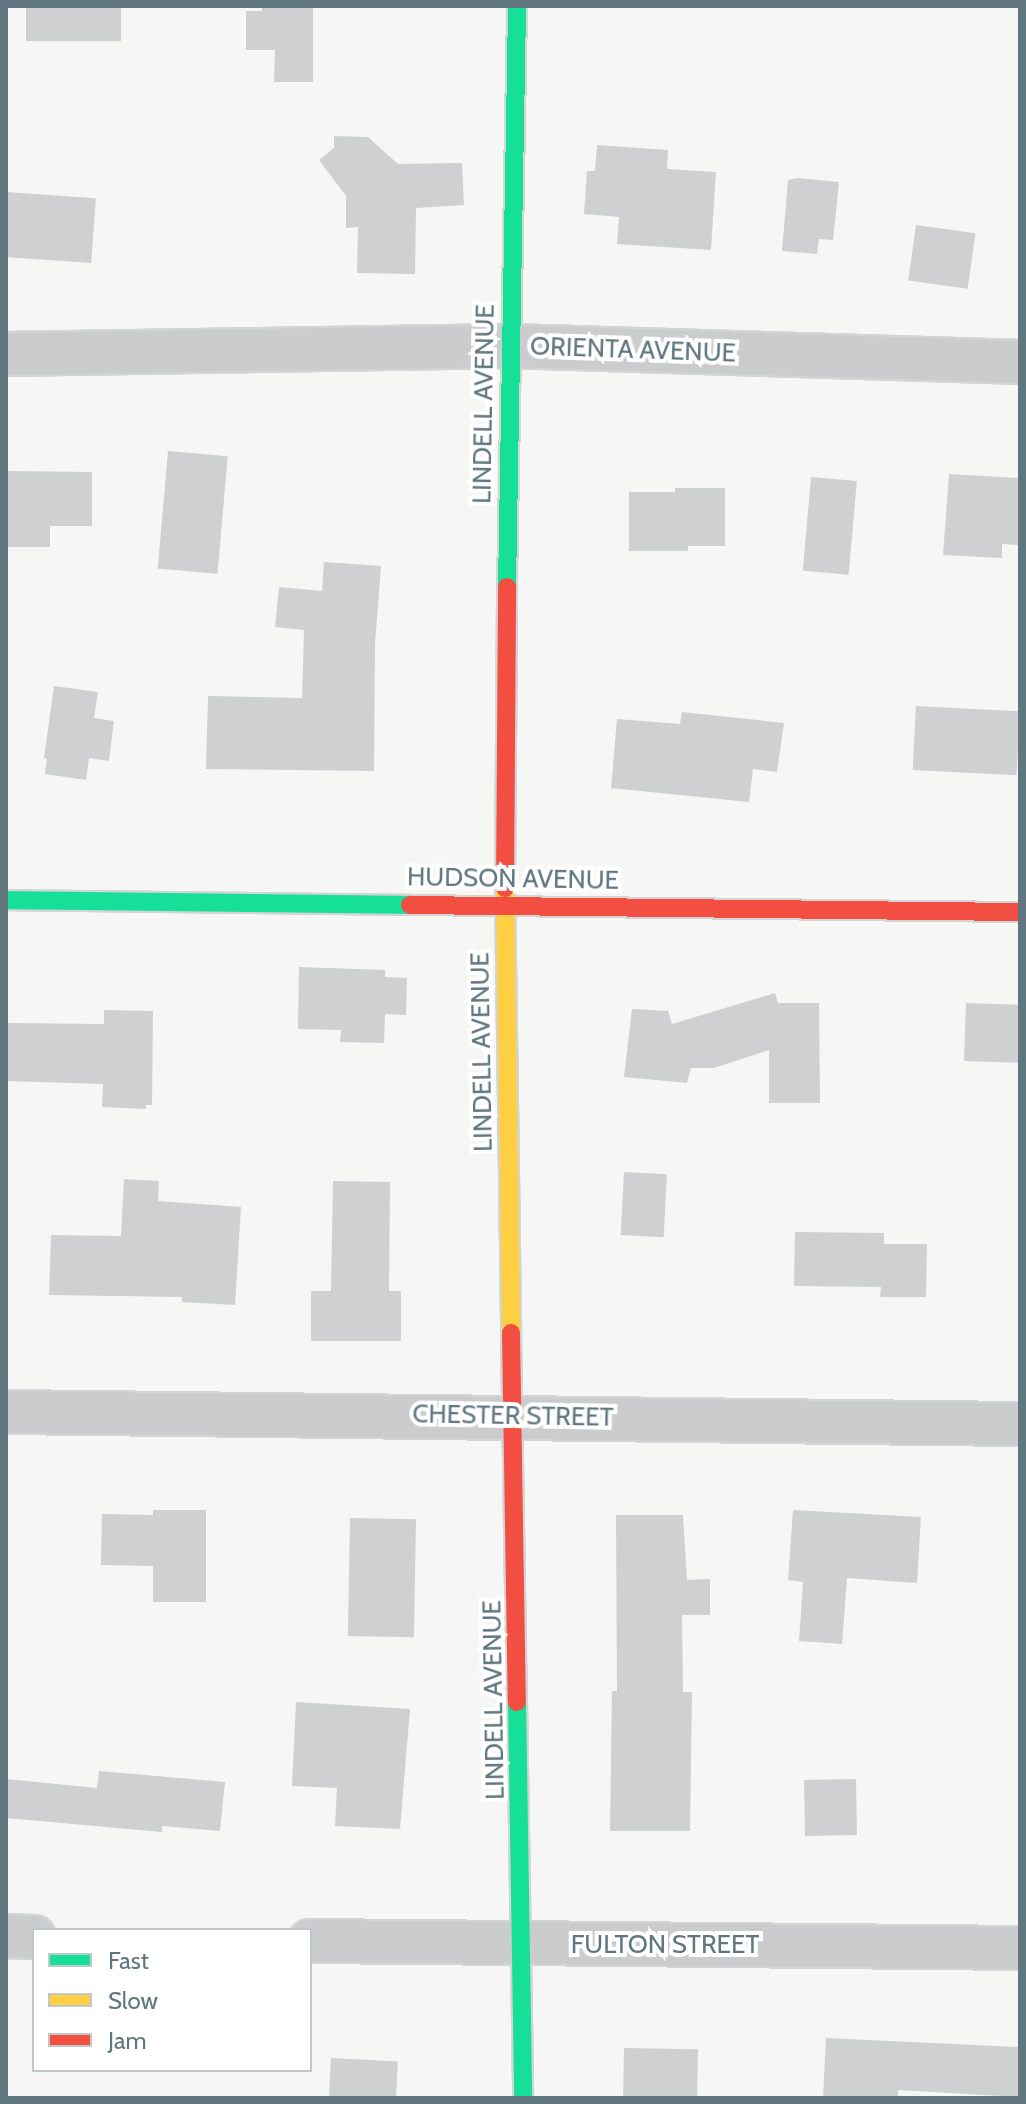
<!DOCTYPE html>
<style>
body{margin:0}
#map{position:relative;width:1026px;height:2104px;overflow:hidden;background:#f6f6f5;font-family:Cabin,sans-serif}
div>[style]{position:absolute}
.building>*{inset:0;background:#ced0d1;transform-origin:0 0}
.roads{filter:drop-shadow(2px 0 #d3d4d5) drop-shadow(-2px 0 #d3d4d5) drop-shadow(0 2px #d3d4d5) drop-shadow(0 -2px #d3d4d5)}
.street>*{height:42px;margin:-21px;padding:0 21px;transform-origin:21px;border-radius:21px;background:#cbcccd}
.fast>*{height:18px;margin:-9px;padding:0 9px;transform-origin:9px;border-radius:9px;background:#16e098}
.slow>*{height:18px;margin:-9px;padding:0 9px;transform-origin:9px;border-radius:9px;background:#ffcf43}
.jam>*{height:18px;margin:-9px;padding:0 9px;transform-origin:9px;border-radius:9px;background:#f24e42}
span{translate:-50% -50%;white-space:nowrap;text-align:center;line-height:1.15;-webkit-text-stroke:8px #fff;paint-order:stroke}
.street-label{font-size:26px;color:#607781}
.frame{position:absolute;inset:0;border:8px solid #607781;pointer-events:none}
.legend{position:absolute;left:32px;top:1928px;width:280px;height:144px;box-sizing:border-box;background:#fff;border:2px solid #bfc9cd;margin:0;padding:10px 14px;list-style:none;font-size:24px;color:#607781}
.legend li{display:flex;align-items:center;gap:16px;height:40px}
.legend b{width:40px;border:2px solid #bfc9cd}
</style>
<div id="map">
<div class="building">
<div style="left:26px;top:6px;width:95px;height:35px"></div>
<div style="clip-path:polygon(262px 6px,313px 6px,313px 82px,274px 82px,275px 50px,246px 50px,246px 11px,262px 11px)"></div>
<div style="clip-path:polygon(334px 136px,368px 137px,398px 164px,462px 163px,464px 205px,416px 208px,415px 274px,357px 273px,358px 227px,346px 228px,346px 196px,319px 160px,334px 148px)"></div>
<div style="clip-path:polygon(597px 145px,668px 150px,667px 169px,716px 172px,711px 250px,617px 244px,619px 217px,584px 214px,587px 171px,595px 171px)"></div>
<div style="clip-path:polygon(797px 178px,839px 182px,833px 240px,819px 239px,817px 254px,782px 251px,788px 180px)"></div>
<div style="left:6px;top:192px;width:90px;height:65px;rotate:4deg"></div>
<div style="left:916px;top:225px;width:60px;height:56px;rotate:8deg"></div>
<div style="left:168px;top:451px;width:60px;height:118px;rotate:5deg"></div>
<div style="clip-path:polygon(6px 471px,92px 472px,92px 526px,50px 526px,50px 547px,6px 547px)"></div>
<div style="clip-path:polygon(949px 474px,1020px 478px,1020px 545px,1002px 544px,1002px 558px,943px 555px)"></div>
<div style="left:811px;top:477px;width:46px;height:94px;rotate:5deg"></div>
<div style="clip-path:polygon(675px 488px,725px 488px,725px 546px,688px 546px,688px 551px,629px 551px,629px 492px,675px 492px)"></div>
<div style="clip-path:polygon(324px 562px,381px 566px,375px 644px,374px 771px,206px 769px,208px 696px,302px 698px,304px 630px,275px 627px,279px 587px,322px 591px)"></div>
<div style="clip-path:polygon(54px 686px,98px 692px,94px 718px,114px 721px,109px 761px,89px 758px,86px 780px,45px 774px,47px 759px,44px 758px)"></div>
<div style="left:916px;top:706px;width:104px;height:64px;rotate:3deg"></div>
<div style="clip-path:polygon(682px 712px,784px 723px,777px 772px,753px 769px,749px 802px,611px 788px,617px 719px,680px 724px)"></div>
<div style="clip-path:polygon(299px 967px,385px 970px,385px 977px,407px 978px,406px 1015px,385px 1014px,384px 1043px,340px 1042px,341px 1030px,298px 1029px)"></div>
<div style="clip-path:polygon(775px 993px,778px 1003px,819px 1003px,820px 1103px,769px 1103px,769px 1050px,714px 1068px,691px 1068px,687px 1083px,624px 1077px,632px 1009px,668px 1011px,672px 1024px)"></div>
<div style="left:966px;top:1003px;width:54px;height:58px;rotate:2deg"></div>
<div style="clip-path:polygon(104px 1010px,153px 1011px,152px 1105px,146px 1105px,146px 1109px,102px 1107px,103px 1084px,6px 1081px,6px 1023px,104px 1024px)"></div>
<div style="left:624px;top:1172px;width:43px;height:63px;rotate:3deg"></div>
<div style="clip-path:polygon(124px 1179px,159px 1181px,158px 1201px,241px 1207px,235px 1305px,182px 1302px,182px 1297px,49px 1295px,51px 1235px,121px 1236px)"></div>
<div style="clip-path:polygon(333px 1181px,390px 1182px,389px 1291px,401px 1291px,401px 1341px,311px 1341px,311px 1291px,331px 1291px)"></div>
<div style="clip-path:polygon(795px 1232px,884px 1233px,884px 1244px,927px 1244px,926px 1297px,880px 1297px,881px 1287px,794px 1286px)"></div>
<div style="clip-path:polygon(153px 1510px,206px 1510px,206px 1602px,153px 1602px,153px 1566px,101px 1565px,102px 1514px,153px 1515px)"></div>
<div style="clip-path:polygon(793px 1510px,921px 1517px,917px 1583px,847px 1578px,842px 1644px,799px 1641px,803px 1582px,788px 1580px)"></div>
<div style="clip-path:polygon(616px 1515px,683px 1515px,687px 1580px,710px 1579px,710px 1615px,682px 1615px,683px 1692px,692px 1692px,690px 1831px,610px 1831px,612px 1691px,617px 1691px)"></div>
<div style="left:350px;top:1518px;width:66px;height:118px;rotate:1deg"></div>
<div style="clip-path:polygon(296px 1702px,410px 1709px,400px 1829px,335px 1826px,337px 1788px,292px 1786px)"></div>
<div style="clip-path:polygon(99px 1771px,225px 1782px,220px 1831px,162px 1826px,162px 1832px,6px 1818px,6px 1779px,97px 1788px)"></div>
<div style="left:856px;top:1779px;width:56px;height:52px;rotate:89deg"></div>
<div style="clip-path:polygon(826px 2038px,1020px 2047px,1020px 2097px,898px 2090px,898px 2098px,823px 2098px)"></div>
<div style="left:624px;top:2048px;width:74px;height:50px;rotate:1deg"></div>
<div style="left:331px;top:2058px;width:67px;height:40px;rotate:3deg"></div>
</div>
<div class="roads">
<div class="street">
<div style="left:6px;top:354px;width:503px;rotate:-0.91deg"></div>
<div style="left:509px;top:346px;width:511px;rotate:1.79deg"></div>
<div style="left:6px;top:1412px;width:1014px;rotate:0.68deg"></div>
<div style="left:6px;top:1936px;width:28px;rotate:2deg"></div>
<div style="left:310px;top:1941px;width:710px;rotate:0.56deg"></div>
</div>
<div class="fast">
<div style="left:507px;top:587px;width:581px;rotate:-89.01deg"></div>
<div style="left:6px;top:900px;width:404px;rotate:0.7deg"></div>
<div style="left:517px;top:1702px;width:396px;rotate:89.1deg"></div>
</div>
<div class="slow">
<div style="left:505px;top:888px;width:445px;rotate:89.2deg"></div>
</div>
<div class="jam">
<div style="left:505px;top:888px;width:301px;rotate:-89.6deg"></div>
<div style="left:410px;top:905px;width:610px;rotate:0.66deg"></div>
<div style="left:511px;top:1333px;width:369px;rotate:89.1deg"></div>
</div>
</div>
<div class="street-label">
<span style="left:633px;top:350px;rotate:2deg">ORIENTA AVENUE</span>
<span style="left:484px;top:404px;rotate:-89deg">LINDELL AVENUE</span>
<span style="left:513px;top:879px;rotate:1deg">HUDSON AVENUE</span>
<span style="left:482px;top:1052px;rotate:-91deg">LINDELL AVENUE</span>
<span style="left:513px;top:1416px;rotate:1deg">CHESTER STREET</span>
<span style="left:494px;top:1700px;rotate:-91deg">LINDELL AVENUE</span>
<span style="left:665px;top:1945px">FULTON STREET</span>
</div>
<div class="frame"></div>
<ul class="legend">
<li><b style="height:10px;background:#16e098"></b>Fast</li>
<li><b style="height:10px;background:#ffcf43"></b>Slow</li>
<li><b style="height:10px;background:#f24e42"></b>Jam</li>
</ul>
</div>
